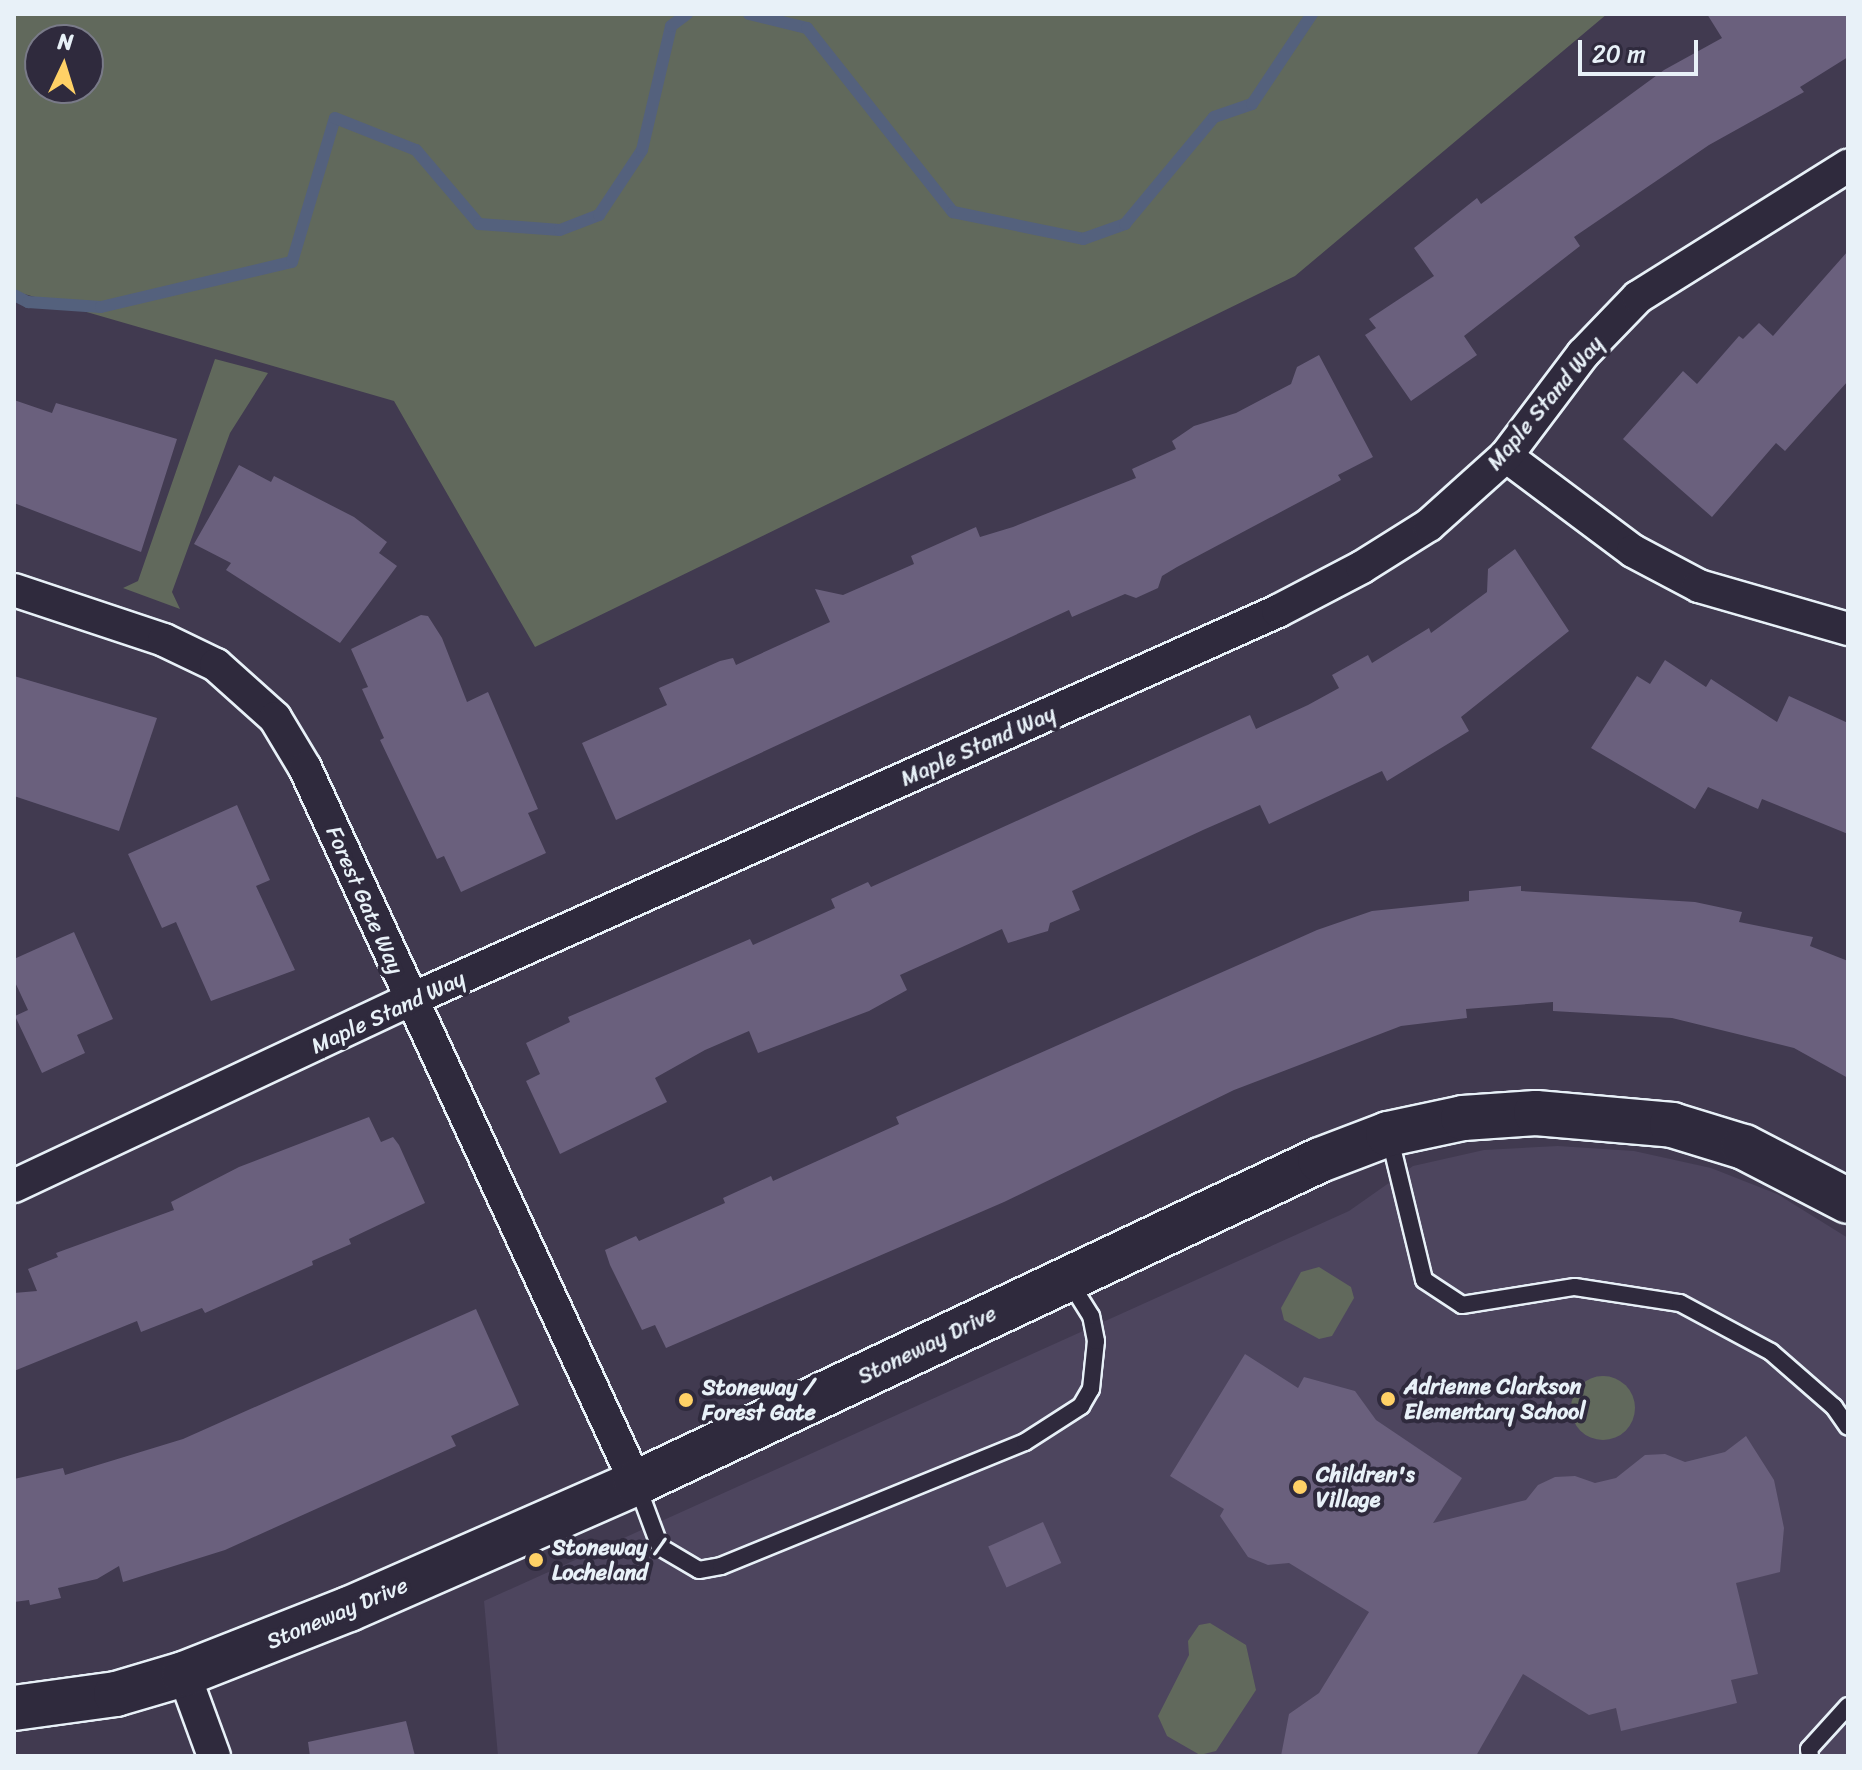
<!DOCTYPE html>
<style>
body{margin:0}
#map{position:relative;width:1862px;height:1770px;overflow:hidden;background:#413a50;font-family:Sriracha,sans-serif}
div>[style]{position:absolute}
.built>*{inset:0;background:#4d455e}
.green>*{inset:0;background:#61695c}
.round{border-radius:50%}
.stream>*{height:12px;margin:-6px;padding:0 6px;transform-origin:6px;border-radius:6px;background:#54617d}
.building>*{inset:0;background:#6a607d;transform-origin:0 0}
.roads{filter:drop-shadow(2px 0 #e8f1f8) drop-shadow(-2px 0 #e8f1f8) drop-shadow(0 2px #e8f1f8) drop-shadow(0 -2px #e8f1f8)}
.lane>*{height:16px;margin:-8px;padding:0 8px;transform-origin:8px;border-radius:8px;background:#2f2a3d}
.street>*{height:32px;margin:-16px;padding:0 16px;transform-origin:16px;border-radius:16px;background:#2f2a3d}
.secondary>*{height:44px;margin:-22px;padding:0 22px;transform-origin:22px;border-radius:22px;background:#2f2a3d}
.dots>*{width:22px;height:22px;translate:-50% -50%;box-sizing:border-box;border:4px solid #2f2a3d;border-radius:50%}
span{translate:-50% -50%;white-space:nowrap;text-align:center;line-height:1.15;-webkit-text-stroke:8px #2f2a3d;paint-order:stroke}
.street-label{font-size:22px;color:#e8f1f8}
.poi-label{font-size:22px;color:#e8f1f8;font-weight:700}
.left{translate:0 -50%;text-align:left}
.frame{position:absolute;inset:0;border:16px solid #e8f1f8;pointer-events:none}
.north{position:absolute;left:24px;top:24px;width:80px;height:80px;box-sizing:border-box;background:#2f2a3d;border:2px solid #797a88;border-radius:50%;rotate:4deg;font-size:22px;font-weight:700;line-height:32px;text-align:center;color:#e8f1f8}
.north::after{content:'';display:block;margin:auto;width:28px;height:36px;background:#ffd166;clip-path:polygon(50% 0,100% 100%,50% 72%,0 100%)}
.scale{position:absolute;left:1578px;top:40px;width:120px;height:36px;box-sizing:border-box;border:4px solid #e8f1f8;border-top:0;padding-left:10px;font-size:24px;line-height:28px;white-space:nowrap;color:#e8f1f8;-webkit-text-stroke:6px #2f2a3d;paint-order:stroke}
</style>
<div id="map">
<div class="built">
<div style="clip-path:polygon(1558px 1146px,1634px 1151px,1711px 1168px,1777px 1194px,1848px 1238px,1848px 1756px,498px 1756px,484px 1601px,1349px 1211px,1413px 1166px,1484px 1150px)"></div>
</div>
<div class="green">
<div style="clip-path:polygon(evenodd,14px 14px,1607px 14px,1295px 276px,535px 647px,394px 401px,14px 291px,14px 14px,40px 40px,88px 40px,88px 88px,40px 88px,40px 40px)"></div>
<div style="clip-path:polygon(215px 359px,268px 373px,230px 433px,172px 592px,180px 609px,123px 588px,138px 581px)"></div>
<div style="clip-path:polygon(1319px 1267px,1351px 1287px,1354px 1298px,1332px 1336px,1319px 1339px,1284px 1320px,1281px 1308px,1301px 1272px)"></div>
<div class="round" style="left:1571px;top:1376px;width:64px;height:64px"></div>
<div style="clip-path:polygon(1210px 1623px,1246px 1645px,1256px 1690px,1216px 1751px,1200px 1755px,1167px 1736px,1158px 1716px,1189px 1655px,1188px 1641px,1199px 1625px)"></div>
</div>
<div class="stream">
<div style="left:749px;top:14px;width:60px;rotate:13.6deg"></div>
<div style="left:807px;top:28px;width:235px;rotate:51.6deg"></div>
<div style="left:953px;top:212px;width:133px;rotate:11.7deg"></div>
<div style="left:1083px;top:239px;width:45px;rotate:-19.7deg"></div>
<div style="left:1125px;top:224px;width:139px;rotate:-50.2deg"></div>
<div style="left:1214px;top:117px;width:40px;rotate:-18.9deg"></div>
<div style="left:1252px;top:104px;width:108px;rotate:-56.3deg"></div>
<div style="left:14px;top:295px;width:16px;rotate:27deg"></div>
<div style="left:28px;top:302px;width:73px;rotate:3.9deg"></div>
<div style="left:101px;top:307px;width:196px;rotate:-13.3deg"></div>
<div style="left:292px;top:262px;width:150px;rotate:-73.4deg"></div>
<div style="left:335px;top:118px;width:87px;rotate:21.6deg"></div>
<div style="left:416px;top:150px;width:97px;rotate:49.6deg"></div>
<div style="left:479px;top:224px;width:81px;rotate:4.2deg"></div>
<div style="left:560px;top:230px;width:42px;rotate:-21deg"></div>
<div style="left:599px;top:215px;width:78px;rotate:-56.5deg"></div>
<div style="left:642px;top:150px;width:127px;rotate:-76.8deg"></div>
<div style="left:671px;top:26px;width:20px;rotate:-37deg"></div>
</div>
<div class="building">
<div style="clip-path:polygon(1707px 14px,1848px 14px,1848px 57px,1800px 87px,1804px 92px,1709px 145px,1574px 237px,1580px 246px,1464px 336px,1477px 355px,1411px 401px,1365px 335px,1376px 328px,1369px 319px,1434px 276px,1414px 248px,1477px 198px,1481px 204px,1664px 70px,1722px 38px)"></div>
<div style="clip-path:polygon(1848px 251px,1848px 381px,1785px 451px,1776px 443px,1712px 517px,1623px 439px,1683px 371px,1697px 384px,1739px 336px,1743px 339px,1759px 323px,1773px 336px)"></div>
<div style="clip-path:polygon(1319px 355px,1373px 457px,1338px 475px,1341px 480px,1177px 567px,1162px 576px,1158px 588px,1136px 598px,1125px 594px,1072px 617px,1069px 610px,616px 820px,582px 743px,667px 705px,659px 688px,720px 661px,733px 658px,736px 665px,830px 622px,815px 589px,843px 595px,914px 564px,911px 556px,976px 527px,980px 537px,1013px 527px,1136px 478px,1132px 469px,1176px 449px,1172px 441px,1194px 426px,1236px 413px,1291px 384px,1297px 367px)"></div>
<div style="clip-path:polygon(14px 400px,52px 413px,56px 403px,177px 439px,141px 552px,14px 503px)"></div>
<div style="clip-path:polygon(239px 465px,271px 482px,274px 476px,354px 517px,387px 542px,379px 553px,397px 566px,340px 643px,226px 570px,231px 563px,194px 544px)"></div>
<div style="clip-path:polygon(1515px 549px,1569px 631px,1461px 717px,1469px 731px,1387px 781px,1382px 771px,1269px 824px,1260px 805px,1203px 830px,1072px 891px,1080px 910px,1050px 923px,1048px 931px,1008px 943px,1002px 929px,900px 975px,907px 990px,869px 1011px,758px 1053px,749px 1031px,705px 1050px,655px 1078px,667px 1102px,560px 1154px,526px 1081px,540px 1074px,526px 1043px,570px 1022px,568px 1017px,750px 939px,753px 945px,835px 908px,831px 899px,868px 882px,871px 887px,1250px 715px,1256px 729px,1308px 705px,1339px 688px,1332px 675px,1368px 655px,1372px 663px,1429px 628px,1431px 633px,1487px 592px,1488px 569px)"></div>
<div style="clip-path:polygon(421px 615px,428px 616px,442px 638px,467px 702px,488px 692px,538px 809px,528px 813px,546px 853px,461px 892px,444px 856px,437px 859px,380px 740px,384px 738px,362px 689px,368px 687px,351px 649px)"></div>
<div style="clip-path:polygon(1665px 660px,1706px 687px,1711px 679px,1777px 722px,1789px 696px,1848px 723px,1848px 834px,1762px 799px,1758px 809px,1708px 787px,1695px 809px,1591px 748px,1637px 676px,1650px 684px)"></div>
<div style="clip-path:polygon(14px 676px,157px 718px,119px 831px,14px 796px)"></div>
<div style="clip-path:polygon(237px 805px,270px 880px,256px 886px,295px 970px,211px 1001px,176px 922px,162px 928px,128px 854px)"></div>
<div style="clip-path:polygon(1521px 886px,1521px 891px,1695px 902px,1742px 912px,1739px 922px,1813px 937px,1810px 946px,1848px 961px,1848px 1078px,1794px 1048px,1672px 1018px,1553px 1011px,1553px 1002px,1466px 1009px,1467px 1018px,1401px 1026px,1234px 1090px,1004px 1202px,666px 1348px,655px 1325px,642px 1330px,610px 1265px,605px 1250px,636px 1236px,639px 1241px,725px 1203px,723px 1198px,771px 1176px,773px 1181px,899px 1124px,896px 1117px,1317px 930px,1372px 911px,1469px 901px,1469px 891px)"></div>
<div style="clip-path:polygon(74px 932px,113px 1019px,77px 1035px,85px 1053px,42px 1073px,15px 1016px,28px 1010px,14px 980px,14px 959px)"></div>
<div style="clip-path:polygon(369px 1117px,381px 1142px,393px 1137px,399px 1145px,425px 1203px,349px 1239px,351px 1244px,312px 1261px,313px 1265px,205px 1313px,202px 1308px,141px 1332px,137px 1321px,14px 1371px,14px 1293px,37px 1291px,28px 1269px,58px 1257px,56px 1253px,174px 1210px,171px 1202px,239px 1167px)"></div>
<div style="clip-path:polygon(476px 1309px,519px 1405px,451px 1436px,456px 1446px,225px 1550px,123px 1582px,119px 1566px,97px 1579px,58px 1588px,61px 1598px,30px 1605px,29px 1600px,14px 1602px,14px 1479px,63px 1468px,65px 1475px,183px 1439px)"></div>
<div style="clip-path:polygon(1245px 1354px,1298px 1388px,1304px 1377px,1355px 1391px,1376px 1420px,1462px 1478px,1433px 1523px,1526px 1500px,1538px 1485px,1555px 1477px,1575px 1476px,1595px 1483px,1616px 1478px,1645px 1455px,1665px 1454px,1685px 1462px,1725px 1452px,1746px 1436px,1774px 1480px,1784px 1528px,1780px 1572px,1736px 1583px,1758px 1674px,1731px 1680px,1737px 1703px,1621px 1731px,1616px 1708px,1589px 1715px,1523px 1674px,1476px 1756px,1281px 1756px,1289px 1714px,1319px 1693px,1369px 1612px,1289px 1563px,1268px 1565px,1248px 1557px,1220px 1516px,1224px 1509px,1170px 1476px)"></div>
<div style="left:1043px;top:1522px;width:45px;height:60px;rotate:66deg"></div>
<div style="clip-path:polygon(406px 1721px,415px 1756px,310px 1756px,308px 1742px)"></div>
</div>
<div class="roads">
<div class="lane">
<div style="left:1389px;top:1135px;width:149px;rotate:76.4deg"></div>
<div style="left:1424px;top:1280px;width:45px;rotate:33.3deg"></div>
<div style="left:1462px;top:1305px;width:114px;rotate:-9.1deg"></div>
<div style="left:1575px;top:1287px;width:106px;rotate:8.7deg"></div>
<div style="left:1680px;top:1303px;width:103px;rotate:28.3deg"></div>
<div style="left:1771px;top:1352px;width:84px;rotate:41.1deg"></div>
<div style="left:1834px;top:1407px;width:24px;rotate:55deg"></div>
<div style="left:637px;top:1485px;width:66px;rotate:69.6deg"></div>
<div style="left:660px;top:1547px;width:45px;rotate:30.5deg"></div>
<div style="left:699px;top:1570px;width:22px;rotate:-10deg"></div>
<div style="left:721px;top:1566px;width:328px;rotate:-22.2deg"></div>
<div style="left:1025px;top:1442px;width:67px;rotate:-32.7deg"></div>
<div style="left:1081px;top:1406px;width:20px;rotate:-60deg"></div>
<div style="left:1091px;top:1389px;width:48px;rotate:-84.1deg"></div>
<div style="left:1096px;top:1341px;width:25px;rotate:-101deg"></div>
<div style="left:1091px;top:1316px;width:41px;rotate:-122.2deg"></div>
<div style="left:1810px;top:1756px;width:7px;rotate:-98deg"></div>
<div style="left:1809px;top:1749px;width:58px;rotate:-47.8deg"></div>
</div>
<div class="street">
<div style="left:1506px;top:456px;width:159px;rotate:36.8deg"></div>
<div style="left:1633px;top:551px;width:75px;rotate:27.9deg"></div>
<div style="left:1699px;top:586px;width:155px;rotate:16.1deg"></div>
<div style="left:14px;top:590px;width:158px;rotate:18.4deg"></div>
<div style="left:164px;top:640px;width:58px;rotate:25.7deg"></div>
<div style="left:216px;top:665px;width:79px;rotate:41.9deg"></div>
<div style="left:275px;top:718px;width:58px;rotate:59deg"></div>
<div style="left:305px;top:768px;width:788px;rotate:65.16deg"></div>
<div style="left:14px;top:1186px;width:438px;rotate:-25.2deg"></div>
<div style="left:410px;top:1000px;width:951px;rotate:-24.14deg"></div>
<div style="left:1278px;top:611px;width:95px;rotate:-27.6deg"></div>
<div style="left:1362px;top:567px;width:79px;rotate:-32.1deg"></div>
<div style="left:1429px;top:525px;width:103px;rotate:-41.9deg"></div>
<div style="left:1506px;top:456px;width:128px;rotate:-53deg"></div>
<div style="left:1583px;top:354px;width:79px;rotate:-46deg"></div>
<div style="left:1638px;top:297px;width:248px;rotate:-32deg"></div>
<div style="left:184px;top:1674px;width:87px;rotate:69.9deg"></div>
</div>
<div class="secondary">
<div style="left:14px;top:1708px;width:103px;rotate:-7.8deg"></div>
<div style="left:116px;top:1694px;width:71px;rotate:-16.4deg"></div>
<div style="left:184px;top:1674px;width:177px;rotate:-21.5deg"></div>
<div style="left:349px;top:1609px;width:313px;rotate:-23.7deg"></div>
<div style="left:636px;top:1483px;width:756px;rotate:-25.28deg"></div>
<div style="left:1320px;top:1160px;width:73px;rotate:-20.9deg"></div>
<div style="left:1388px;top:1134px;width:77px;rotate:-12deg"></div>
<div style="left:1463px;top:1118px;width:73px;rotate:-3.9deg"></div>
<div style="left:1536px;top:1113px;width:137px;rotate:5deg"></div>
<div style="left:1672px;top:1125px;width:75px;rotate:17deg"></div>
<div style="left:1744px;top:1147px;width:117px;rotate:27.4deg"></div>
</div>
</div>
<div class="dots">
<div style="left:1388px;top:1399px;background:#ffd166"></div>
<div style="left:686px;top:1400px;background:#ffd166"></div>
<div style="left:1300px;top:1487px;background:#ffd166"></div>
<div style="left:536px;top:1560px;background:#ffd166"></div>
</div>
<div class="street-label">
<span style="left:1545px;top:403px;rotate:-50deg">Maple Stand Way</span>
<span style="left:978px;top:746px;rotate:-24deg">Maple Stand Way</span>
<span style="left:365px;top:900px;rotate:66deg">Forest Gate Way</span>
<span style="left:388px;top:1012px;rotate:-25deg">Maple Stand Way</span>
<span style="left:927px;top:1345px;rotate:-26deg">Stoneway Drive</span>
<span style="left:337px;top:1613px;rotate:-23deg">Stoneway Drive</span>
</div>
<div class="poi-label">
<span class="left" style="left:1404px;top:1399px">Adrienne Clarkson<br>Elementary School</span>
<span class="left" style="left:702px;top:1400px">Stoneway /<br>Forest Gate</span>
<span class="left" style="left:1316px;top:1487px">Children's<br>Village</span>
<span class="left" style="left:552px;top:1560px">Stoneway /<br>Locheland</span>
</div>
<div class="frame"></div>
<div class="north">N</div>
<div class="scale">20 m</div>
</div>
